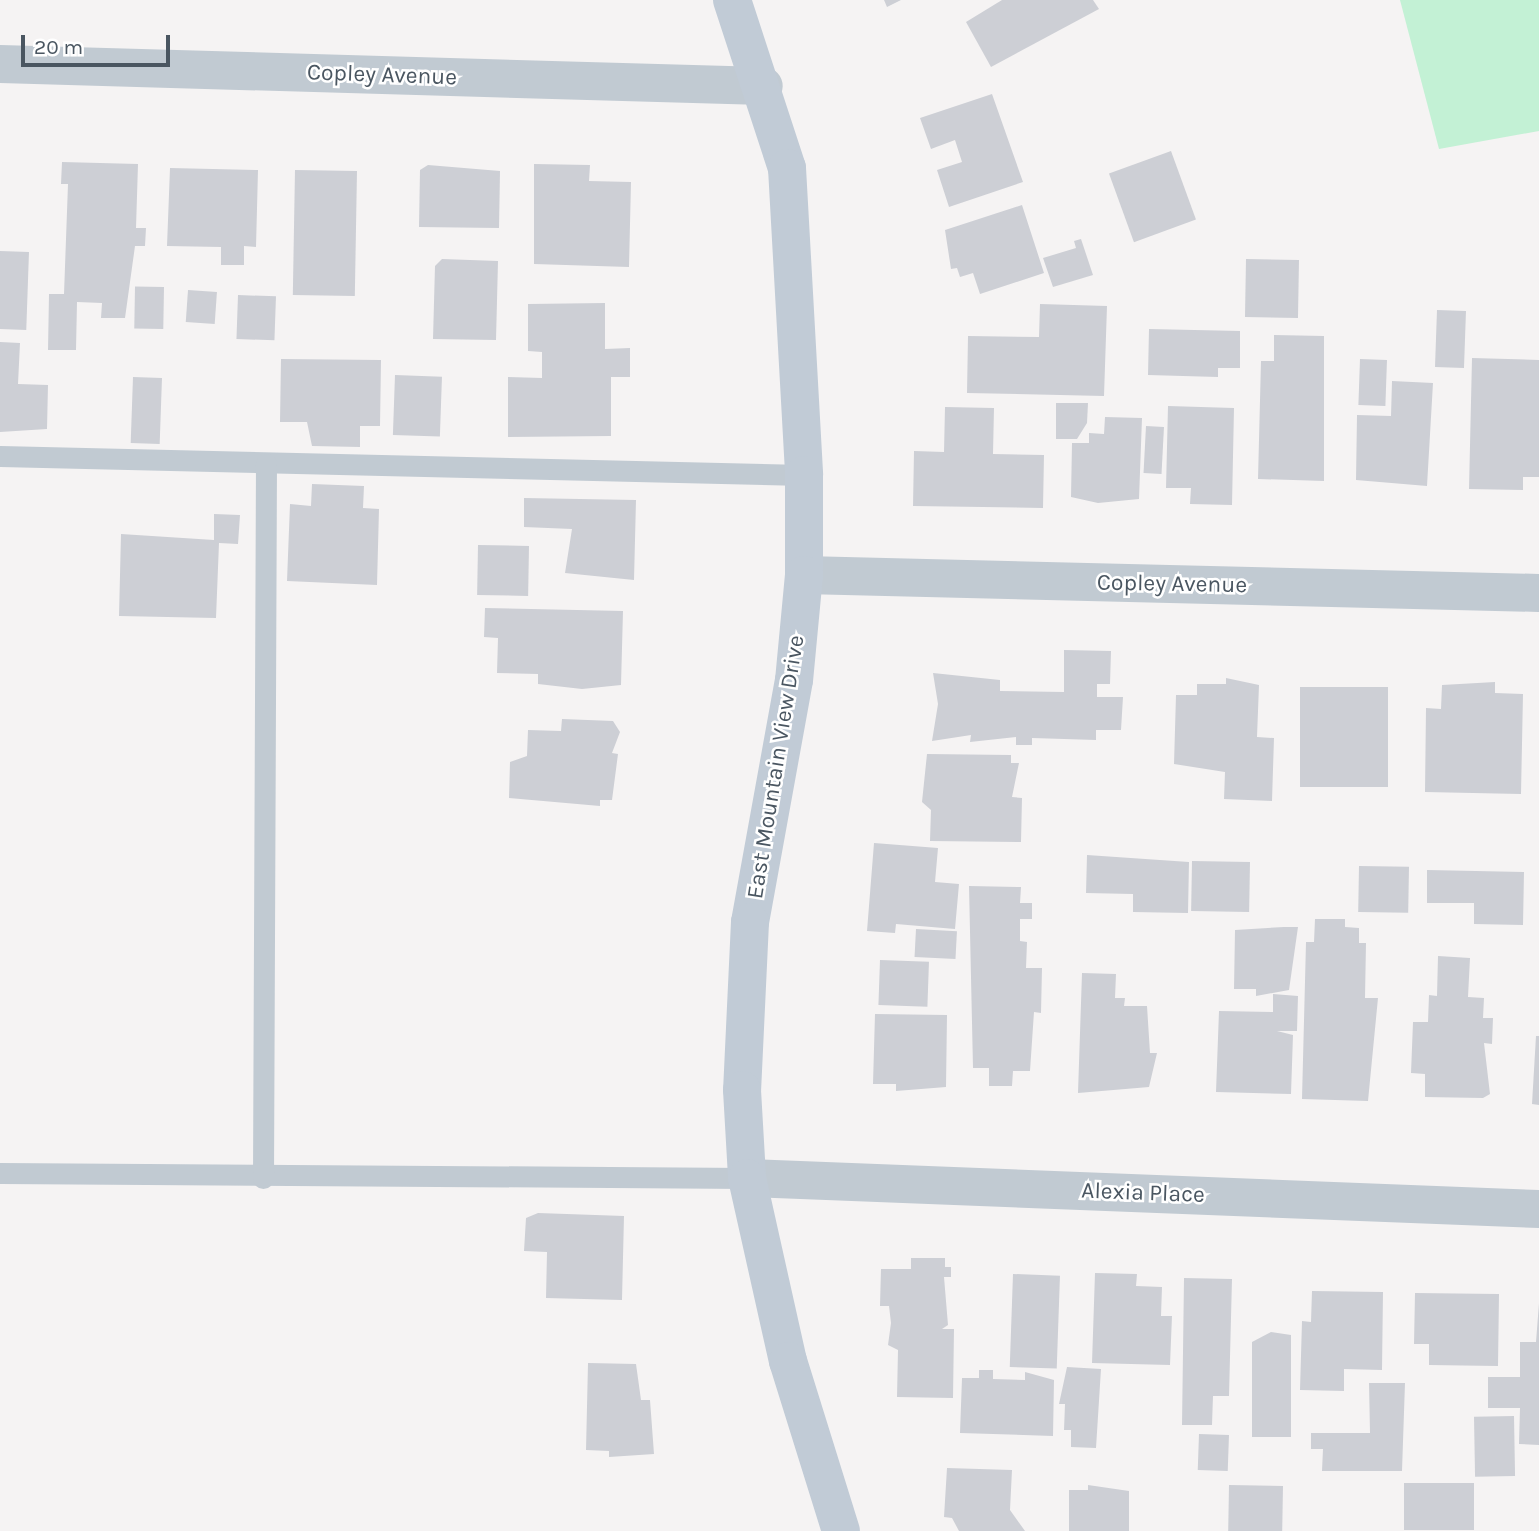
<!DOCTYPE html>
<style>
body{margin:0}
#map{position:relative;width:1539px;height:1531px;overflow:hidden;background:#f5f3f3;font-family:Karla,sans-serif}
div>[style]{position:absolute}
.green>*{inset:0;background:#c3f1d5}
.building>*{inset:0;background:#cdcfd5;transform-origin:0 0}
.lane>*{height:21px;margin:-10.5px;padding:0 10.5px;transform-origin:10.5px;border-radius:10.5px;background:#c1cad2}
.street>*{height:38px;margin:-19px;padding:0 19px;transform-origin:19px;border-radius:19px;background:#c1cad2}
.secondary>*{height:38px;margin:-19px;padding:0 19px;transform-origin:19px;border-radius:19px;background:#c1cbd6}
span{translate:-50% -50%;white-space:nowrap;text-align:center;line-height:1.15;-webkit-text-stroke:5px #fff;paint-order:stroke}
.street-label{font-size:23px;color:#4a5661}
.scale{position:absolute;left:21px;top:35px;width:149px;height:32px;box-sizing:border-box;border:4px solid #4a5661;border-top:0;padding-left:9px;font-size:21px;line-height:24px;white-space:nowrap;color:#4a5661;-webkit-text-stroke:5px #fff;paint-order:stroke}
</style>
<div id="map">
<div class="green">
<div style="clip-path:polygon(1400px 0,1539px 0,1539px 131px,1439px 149px)"></div>
</div>
<div class="building">
<div style="clip-path:polygon(884px 0,901px 0,887px 7px)"></div>
<div style="clip-path:polygon(1002px 0,1093px 0,1099px 9px,991px 67px,966px 22px)"></div>
<div style="clip-path:polygon(992px 94px,1023px 182px,949px 207px,937px 170px,962px 162px,955px 140px,931px 149px,920px 118px)"></div>
<div style="left:1171px;top:151px;width:73px;height:66px;rotate:70deg"></div>
<div style="clip-path:polygon(62px 162px,138px 164px,136px 228px,146px 228px,145px 246px,135px 246px,125px 318px,101px 318px,102px 303px,77px 302px,76px 350px,48px 350px,49px 294px,64px 294px,68px 184px,61px 184px)"></div>
<div style="clip-path:polygon(534px 164px,590px 165px,589px 181px,631px 182px,629px 267px,534px 264px)"></div>
<div style="clip-path:polygon(428px 165px,500px 171px,499px 228px,419px 227px,420px 170px)"></div>
<div style="clip-path:polygon(170px 168px,258px 170px,256px 247px,244px 246px,244px 265px,221px 265px,221px 247px,167px 246px)"></div>
<div style="left:295px;top:170px;width:62px;height:125px;rotate:1deg"></div>
<div style="clip-path:polygon(1022px 205px,1044px 273px,980px 294px,973px 273px,960px 277px,957px 268px,951px 269px,945px 230px)"></div>
<div style="clip-path:polygon(1081px 239px,1093px 275px,1053px 287px,1043px 258px,1076px 248px,1074px 241px)"></div>
<div style="left:0;top:251px;width:29px;height:78px;rotate:2deg"></div>
<div style="clip-path:polygon(442px 259px,498px 261px,496px 340px,433px 339px,435px 266px)"></div>
<div style="left:1246px;top:259px;width:53px;height:58px;rotate:1deg"></div>
<div style="left:164px;top:287px;width:42px;height:29px;rotate:91deg"></div>
<div style="left:188px;top:290px;width:29px;height:32px;rotate:4deg"></div>
<div style="left:238px;top:295px;width:38px;height:44px;rotate:2deg"></div>
<div style="clip-path:polygon(605px 303px,605px 349px,630px 348px,630px 377px,611px 377px,611px 436px,508px 437px,508px 377px,542px 378px,542px 352px,528px 351px,528px 304px)"></div>
<div style="clip-path:polygon(1040px 304px,1107px 306px,1104px 396px,967px 393px,968px 336px,1039px 337px)"></div>
<div style="left:1437px;top:310px;width:29px;height:57px;rotate:2deg"></div>
<div style="clip-path:polygon(1149px 329px,1240px 331px,1240px 368px,1218px 368px,1218px 377px,1148px 375px)"></div>
<div style="clip-path:polygon(1274px 335px,1324px 336px,1324px 481px,1258px 479px,1261px 361px,1274px 361px)"></div>
<div style="clip-path:polygon(0 342px,20px 343px,18px 384px,48px 385px,47px 429px,0 432px)"></div>
<div style="clip-path:polygon(1472px 358px,1539px 360px,1539px 477px,1523px 477px,1523px 490px,1469px 489px)"></div>
<div style="clip-path:polygon(281px 359px,381px 360px,380px 426px,360px 426px,360px 447px,312px 446px,307px 422px,280px 422px)"></div>
<div style="left:1360px;top:359px;width:27px;height:46px;rotate:2deg"></div>
<div style="left:395px;top:375px;width:47px;height:60px;rotate:2deg"></div>
<div style="left:133px;top:377px;width:29px;height:66px;rotate:2deg"></div>
<div style="clip-path:polygon(1392px 381px,1433px 383px,1427px 486px,1356px 480px,1357px 415px,1391px 416px)"></div>
<div style="clip-path:polygon(1056px 403px,1088px 403px,1087px 423px,1077px 439px,1056px 439px)"></div>
<div style="clip-path:polygon(1168px 406px,1234px 408px,1232px 505px,1190px 504px,1191px 488px,1166px 488px)"></div>
<div style="clip-path:polygon(945px 407px,994px 408px,993px 454px,1044px 455px,1043px 508px,913px 506px,914px 451px,944px 452px)"></div>
<div style="clip-path:polygon(1105px 417px,1142px 418px,1139px 499px,1098px 503px,1071px 497px,1072px 443px,1089px 443px,1089px 433px,1104px 434px)"></div>
<div style="left:1146px;top:426px;width:18px;height:47px;rotate:3deg"></div>
<div style="clip-path:polygon(312px 484px,364px 486px,363px 508px,379px 509px,377px 585px,287px 581px,290px 504px,311px 506px)"></div>
<div style="clip-path:polygon(524px 498px,636px 500px,634px 580px,565px 573px,572px 529px,524px 527px)"></div>
<div style="clip-path:polygon(214px 514px,240px 515px,238px 544px,219px 543px,216px 618px,119px 616px,121px 534px,214px 540px)"></div>
<div style="left:478px;top:545px;width:51px;height:50px;rotate:1deg"></div>
<div style="clip-path:polygon(485px 608px,623px 611px,621px 685px,582px 689px,538px 684px,538px 674px,497px 673px,498px 638px,484px 637px)"></div>
<div style="clip-path:polygon(1064px 650px,1111px 651px,1110px 684px,1097px 684px,1097px 697px,1123px 697px,1121px 730px,1096px 730px,1096px 740px,1032px 738px,1032px 745px,1016px 745px,1016px 737px,970px 742px,971px 735px,932px 741px,938px 704px,933px 673px,1000px 680px,1000px 691px,1064px 692px)"></div>
<div style="clip-path:polygon(1226px 678px,1259px 685px,1257px 737px,1274px 738px,1272px 801px,1224px 799px,1225px 772px,1174px 764px,1176px 695px,1197px 695px,1197px 684px,1226px 684px)"></div>
<div style="clip-path:polygon(1495px 682px,1495px 693px,1523px 694px,1521px 794px,1425px 792px,1426px 708px,1441px 709px,1442px 685px)"></div>
<div style="left:1300px;top:687px;width:88px;height:100px"></div>
<div style="clip-path:polygon(562px 719px,613px 721px,620px 732px,612px 753px,618px 754px,612px 800px,600px 800px,600px 806px,509px 798px,510px 762px,527px 756px,528px 730px,561px 731px)"></div>
<div style="clip-path:polygon(927px 754px,1011px 755px,1011px 763px,1019px 763px,1012px 797px,1022px 798px,1021px 842px,930px 841px,931px 810px,922px 802px)"></div>
<div style="clip-path:polygon(874px 843px,938px 848px,935px 882px,959px 884px,955px 929px,896px 924px,895px 933px,867px 931px)"></div>
<div style="clip-path:polygon(1087px 855px,1189px 862px,1188px 913px,1133px 912px,1133px 894px,1086px 893px)"></div>
<div style="left:1192px;top:861px;width:58px;height:50px;rotate:1deg"></div>
<div style="left:1359px;top:866px;width:50px;height:46px;rotate:1deg"></div>
<div style="clip-path:polygon(1427px 870px,1524px 872px,1523px 925px,1474px 924px,1474px 903px,1427px 903px)"></div>
<div style="clip-path:polygon(969px 886px,1021px 887px,1020px 903px,1032px 903px,1032px 919px,1020px 919px,1020px 941px,1027px 942px,1026px 968px,1042px 968px,1041px 1013px,1034px 1012px,1030px 1071px,1013px 1071px,1012px 1086px,989px 1086px,989px 1068px,973px 1068px)"></div>
<div style="clip-path:polygon(1315px 919px,1345px 919px,1345px 927px,1359px 928px,1359px 943px,1366px 943px,1365px 998px,1378px 998px,1368px 1101px,1302px 1099px,1306px 942px,1314px 942px)"></div>
<div style="clip-path:polygon(1284px 927px,1298px 927px,1289px 990px,1256px 996px,1256px 989px,1234px 989px,1235px 930px)"></div>
<div style="left:916px;top:929px;width:41px;height:28px;rotate:3deg"></div>
<div style="clip-path:polygon(1438px 956px,1470px 958px,1468px 997px,1484px 998px,1483px 1018px,1493px 1018px,1492px 1044px,1484px 1043px,1490px 1094px,1483px 1098px,1425px 1097px,1425px 1074px,1411px 1073px,1413px 1022px,1428px 1022px,1429px 995px,1437px 996px)"></div>
<div style="left:880px;top:960px;width:49px;height:45px;rotate:2deg"></div>
<div style="clip-path:polygon(1082px 973px,1116px 974px,1115px 998px,1125px 998px,1124px 1006px,1147px 1006px,1150px 1053px,1157px 1053px,1149px 1087px,1078px 1093px)"></div>
<div style="clip-path:polygon(1273px 994px,1298px 996px,1297px 1031px,1277px 1031px,1293px 1035px,1291px 1094px,1216px 1092px,1219px 1011px,1273px 1012px)"></div>
<div style="clip-path:polygon(875px 1014px,947px 1015px,946px 1087px,896px 1091px,896px 1084px,873px 1084px)"></div>
<div style="clip-path:polygon(1536px 1036px,1539px 1036px,1539px 1105px,1532px 1104px)"></div>
<div style="clip-path:polygon(538px 1213px,624px 1216px,622px 1300px,546px 1298px,547px 1252px,524px 1251px,526px 1218px)"></div>
<div style="clip-path:polygon(911px 1258px,945px 1258px,945px 1267px,951px 1267px,951px 1277px,944px 1277px,948px 1325px,942px 1329px,954px 1329px,953px 1398px,897px 1397px,898px 1350px,888px 1345px,891px 1323px,889px 1306px,880px 1306px,881px 1269px,911px 1269px)"></div>
<div style="clip-path:polygon(1095px 1273px,1137px 1274px,1136px 1286px,1162px 1287px,1161px 1316px,1172px 1316px,1170px 1365px,1092px 1363px)"></div>
<div style="left:1013px;top:1274px;width:47px;height:93px;rotate:2deg"></div>
<div style="clip-path:polygon(1184px 1278px,1232px 1279px,1229px 1396px,1213px 1396px,1212px 1425px,1182px 1425px)"></div>
<div style="clip-path:polygon(1312px 1291px,1383px 1292px,1382px 1370px,1344px 1369px,1344px 1391px,1300px 1390px,1302px 1321px,1311px 1322px)"></div>
<div style="clip-path:polygon(1415px 1293px,1499px 1294px,1498px 1366px,1429px 1365px,1429px 1344px,1414px 1344px)"></div>
<div style="clip-path:polygon(1539px 1303px,1539px 1445px,1519px 1444px,1520px 1408px,1488px 1408px,1488px 1377px,1520px 1377px,1520px 1342px,1536px 1342px)"></div>
<div style="clip-path:polygon(1271px 1332px,1291px 1335px,1291px 1437px,1252px 1437px,1252px 1342px)"></div>
<div style="clip-path:polygon(588px 1363px,636px 1364px,641px 1400px,650px 1400px,654px 1454px,609px 1457px,609px 1451px,586px 1450px)"></div>
<div style="clip-path:polygon(1067px 1367px,1101px 1369px,1096px 1448px,1071px 1447px,1071px 1430px,1064px 1430px,1065px 1404px,1059px 1404px)"></div>
<div style="clip-path:polygon(979px 1370px,993px 1370px,993px 1379px,1025px 1380px,1025px 1372px,1054px 1380px,1053px 1436px,960px 1433px,962px 1378px,979px 1378px)"></div>
<div style="clip-path:polygon(1369px 1383px,1405px 1383px,1402px 1471px,1322px 1471px,1323px 1449px,1311px 1449px,1311px 1433px,1370px 1433px)"></div>
<div style="left:1514px;top:1416px;width:60px;height:40px;rotate:89deg"></div>
<div style="left:1199px;top:1434px;width:30px;height:36px;rotate:2deg"></div>
<div style="clip-path:polygon(947px 1468px,1012px 1470px,1010px 1510px,1025px 1531px,959px 1531px,952px 1518px,944px 1517px)"></div>
<div style="left:1404px;top:1483px;width:70px;height:47px"></div>
<div style="clip-path:polygon(1088px 1485px,1129px 1491px,1129px 1531px,1069px 1531px,1069px 1490px,1088px 1490px)"></div>
<div style="left:1229px;top:1485px;width:54px;height:46px;rotate:1deg"></div>
</div>
<div class="lane">
<div style="left:0;top:456px;width:804px;rotate:1.35deg"></div>
<div style="left:0;top:1173px;width:747px;rotate:0.38deg"></div>
<div style="left:263px;top:1178px;width:714px;rotate:-89.76deg"></div>
</div>
<div class="street">
<div style="left:0;top:64px;width:764px;rotate:1.65deg"></div>
<div style="left:804px;top:575px;width:735px;rotate:1.4deg"></div>
<div style="left:747px;top:1178px;width:793px;rotate:2.24deg"></div>
</div>
<div class="secondary">
<div style="left:732px;top:0;width:177px;rotate:71.9deg"></div>
<div style="left:787px;top:168px;width:307px;rotate:86.8deg"></div>
<div style="left:804px;top:475px;width:100px;rotate:90deg"></div>
<div style="left:804px;top:575px;width:105px;rotate:95.4deg"></div>
<div style="left:794px;top:680px;width:246px;rotate:100.3deg"></div>
<div style="left:750px;top:922px;width:168px;rotate:92.7deg"></div>
<div style="left:742px;top:1090px;width:88px;rotate:86.7deg"></div>
<div style="left:747px;top:1178px;width:188px;rotate:77.4deg"></div>
<div style="left:788px;top:1361px;width:178px;rotate:72.7deg"></div>
</div>
<div class="street-label">
<span style="left:382px;top:75px;rotate:2deg">Copley Avenue</span>
<span style="left:1172px;top:584px;rotate:1deg">Copley Avenue</span>
<span style="left:776px;top:767px;rotate:-81deg">East Mountain View Drive</span>
<span style="left:1143px;top:1193px;rotate:2deg">Alexia Place</span>
</div>
<div class="scale">20 m</div>
</div>
